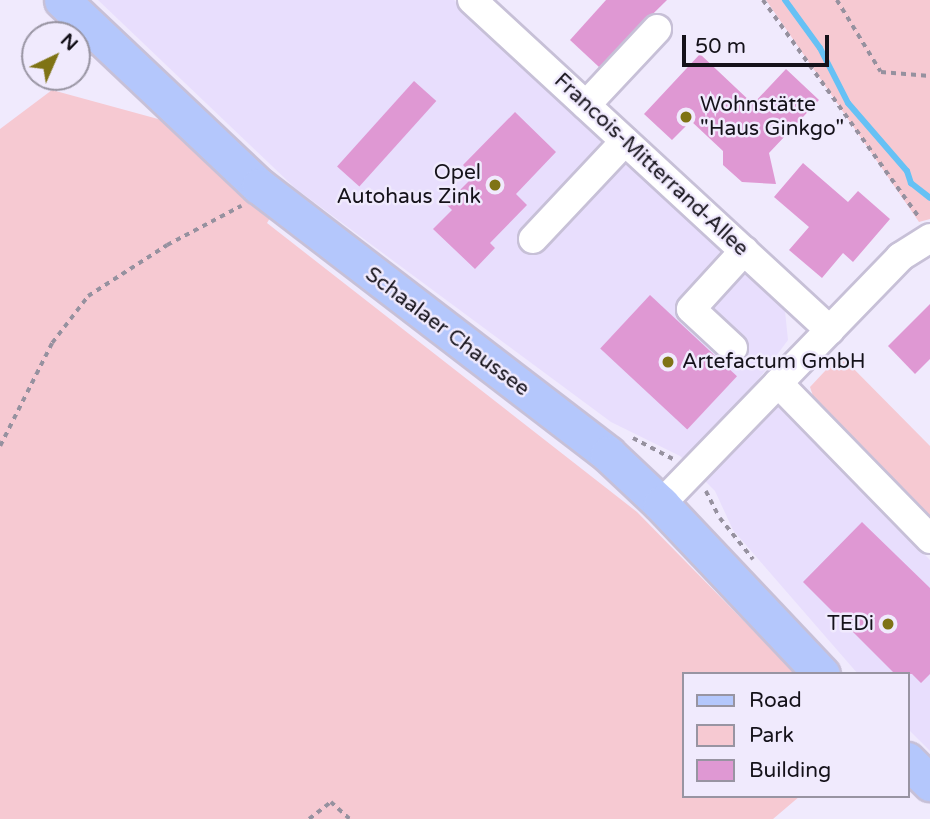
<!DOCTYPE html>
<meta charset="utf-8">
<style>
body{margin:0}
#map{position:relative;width:930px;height:819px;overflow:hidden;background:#f0eafd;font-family:"Varela Round",sans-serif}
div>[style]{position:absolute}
.built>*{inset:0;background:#e8defd}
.green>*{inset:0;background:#f6c9d2}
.stream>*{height:6px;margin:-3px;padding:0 3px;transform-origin:3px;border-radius:3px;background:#66c1f5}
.building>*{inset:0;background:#df98d3;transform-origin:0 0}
.path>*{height:3.5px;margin-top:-1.75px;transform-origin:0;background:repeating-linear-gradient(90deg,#96919f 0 5px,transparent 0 10px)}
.roads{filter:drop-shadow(2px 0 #c7c0d7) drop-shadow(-2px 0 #c7c0d7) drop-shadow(0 2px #c7c0d7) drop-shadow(0 -2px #c7c0d7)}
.minor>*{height:28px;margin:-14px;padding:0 14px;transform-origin:14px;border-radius:14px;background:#fff}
.major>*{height:35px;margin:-17.5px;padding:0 17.5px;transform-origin:17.5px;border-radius:17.5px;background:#b4c7fc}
.dots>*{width:19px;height:19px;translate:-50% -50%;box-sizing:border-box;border:4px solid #f0eafd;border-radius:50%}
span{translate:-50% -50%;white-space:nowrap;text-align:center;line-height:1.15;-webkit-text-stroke:5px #f0eafd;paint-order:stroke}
.poi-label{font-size:21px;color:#15121a}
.left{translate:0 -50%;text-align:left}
.right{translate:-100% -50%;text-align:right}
.street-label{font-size:21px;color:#15121a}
.legend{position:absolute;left:682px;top:672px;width:228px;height:126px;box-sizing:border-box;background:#f0eafd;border:2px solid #9894a2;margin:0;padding:9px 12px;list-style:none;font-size:21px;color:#15121a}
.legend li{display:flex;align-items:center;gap:14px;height:35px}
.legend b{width:35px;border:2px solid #9894a2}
.north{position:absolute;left:21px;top:21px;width:70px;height:70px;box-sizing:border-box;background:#f0eafd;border:2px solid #9894a2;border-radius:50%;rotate:44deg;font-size:19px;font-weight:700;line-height:28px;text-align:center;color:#15121a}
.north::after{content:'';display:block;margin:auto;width:24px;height:32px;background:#7f7315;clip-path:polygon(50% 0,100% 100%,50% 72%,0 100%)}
.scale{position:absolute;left:682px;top:35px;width:147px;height:32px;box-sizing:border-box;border:4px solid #15121a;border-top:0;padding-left:9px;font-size:21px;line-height:24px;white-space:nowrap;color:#15121a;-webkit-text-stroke:5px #f0eafd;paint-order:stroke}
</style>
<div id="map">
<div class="built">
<div style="clip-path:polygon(98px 0,454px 0,779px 296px,775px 300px,785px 311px,788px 340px,755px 384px,930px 560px,930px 751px,907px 728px,907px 674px,858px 674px,733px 530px,715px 491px,680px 456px,611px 422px,295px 188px)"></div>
</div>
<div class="green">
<div style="clip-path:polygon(766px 0,930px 0,930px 219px,919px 222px)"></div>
<div style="clip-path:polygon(52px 90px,169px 122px,273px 213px,267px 223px,637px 512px,796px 674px,683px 674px,683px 796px,800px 796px,773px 819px,0 819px,0 129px)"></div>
<div style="clip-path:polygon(840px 355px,930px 446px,930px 528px,815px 402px,810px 387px)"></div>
</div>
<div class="stream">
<div style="left:785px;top:0;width:59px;rotate:53.9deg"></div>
<div style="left:820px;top:48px;width:62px;rotate:63deg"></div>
<div style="left:848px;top:103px;width:90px;rotate:49.1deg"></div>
<div style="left:907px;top:171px;width:13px;rotate:72deg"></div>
<div style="left:911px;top:183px;width:24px;rotate:38deg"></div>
</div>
<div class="building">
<div style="clip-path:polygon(606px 0,667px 0,599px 67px,570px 40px)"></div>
<div style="clip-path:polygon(700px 54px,753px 104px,786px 69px,819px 100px,769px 153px,776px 184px,742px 182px,723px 165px,723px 151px,691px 121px,672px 140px,644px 114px)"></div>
<div style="left:414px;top:81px;width:30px;height:115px;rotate:42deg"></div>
<div style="clip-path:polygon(515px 112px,556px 152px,516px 194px,527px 205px,490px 243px,495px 248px,475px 269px,433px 229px,452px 210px,446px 204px,474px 176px,463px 165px)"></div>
<div style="clip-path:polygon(803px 163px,848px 202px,858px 191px,890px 219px,853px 262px,843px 253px,822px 278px,789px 250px,809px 227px,774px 197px)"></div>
<div style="left:650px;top:295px;width:119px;height:73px;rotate:43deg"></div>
<div style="clip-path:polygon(930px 304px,930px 359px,915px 374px,888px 346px)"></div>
<div style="clip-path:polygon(862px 522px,930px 588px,930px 674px,921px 683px,912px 674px,895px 674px,803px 582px)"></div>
</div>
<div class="path">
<div style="left:763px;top:0;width:267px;rotate:54.3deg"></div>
<div style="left:837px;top:0;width:84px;rotate:58.6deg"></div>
<div style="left:881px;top:72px;width:49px;rotate:4.7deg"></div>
<div style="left:633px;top:438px;width:45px;rotate:27.7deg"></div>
<div style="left:0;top:446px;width:115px;rotate:-63.2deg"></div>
<div style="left:52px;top:343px;width:59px;rotate:-52.5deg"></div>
<div style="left:88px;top:296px;width:94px;rotate:-32.8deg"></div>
<div style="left:167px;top:245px;width:84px;rotate:-27.8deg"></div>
<div style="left:706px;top:491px;width:30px;rotate:63deg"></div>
<div style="left:720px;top:518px;width:53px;rotate:51.2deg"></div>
<div style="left:309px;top:819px;width:28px;rotate:-38deg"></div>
<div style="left:331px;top:802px;width:25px;rotate:42deg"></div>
</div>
<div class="roads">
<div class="minor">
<div style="left:472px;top:0;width:487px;rotate:42.7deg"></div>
<div style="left:586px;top:105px;width:104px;rotate:-46.9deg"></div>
<div style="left:533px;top:239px;width:134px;rotate:-46.8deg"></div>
<div style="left:733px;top:348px;width:57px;rotate:-137.1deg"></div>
<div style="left:691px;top:309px;width:79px;rotate:-47.6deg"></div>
<div style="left:778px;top:383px;width:218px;rotate:45.7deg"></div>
<div style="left:661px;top:504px;width:344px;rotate:-45.9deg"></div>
<div style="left:900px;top:257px;width:36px;rotate:-32deg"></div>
</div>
<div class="major">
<div style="left:62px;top:0;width:271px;rotate:43.4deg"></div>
<div style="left:259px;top:186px;width:440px;rotate:37.5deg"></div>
<div style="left:608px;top:454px;width:73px;rotate:43.3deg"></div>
<div style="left:661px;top:504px;width:234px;rotate:46.6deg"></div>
<div style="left:907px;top:760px;width:33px;rotate:45deg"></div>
</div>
</div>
<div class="dots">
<div style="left:686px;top:117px;background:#7f7315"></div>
<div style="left:495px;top:185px;background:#7f7315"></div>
<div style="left:668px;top:362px;background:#7f7315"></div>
<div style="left:888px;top:624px;background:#7f7315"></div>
</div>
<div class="poi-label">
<span class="left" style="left:700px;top:117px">Wohnstätte<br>"Haus Ginkgo"</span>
<span class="right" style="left:481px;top:185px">Opel<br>Autohaus Zink</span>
<span class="left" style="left:682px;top:362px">Artefactum GmbH</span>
<span class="right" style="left:874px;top:624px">TEDi</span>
</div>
<div class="street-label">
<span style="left:651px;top:165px;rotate:43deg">Francois-Mitterrand-Allee</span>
<span style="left:447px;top:332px;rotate:37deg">Schaalaer Chaussee</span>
</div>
<ul class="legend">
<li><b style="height:9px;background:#b4c7fc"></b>Road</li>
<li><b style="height:19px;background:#f6c9d2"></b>Park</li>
<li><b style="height:19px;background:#df98d3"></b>Building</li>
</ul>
<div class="north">N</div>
<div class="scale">50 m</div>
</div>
